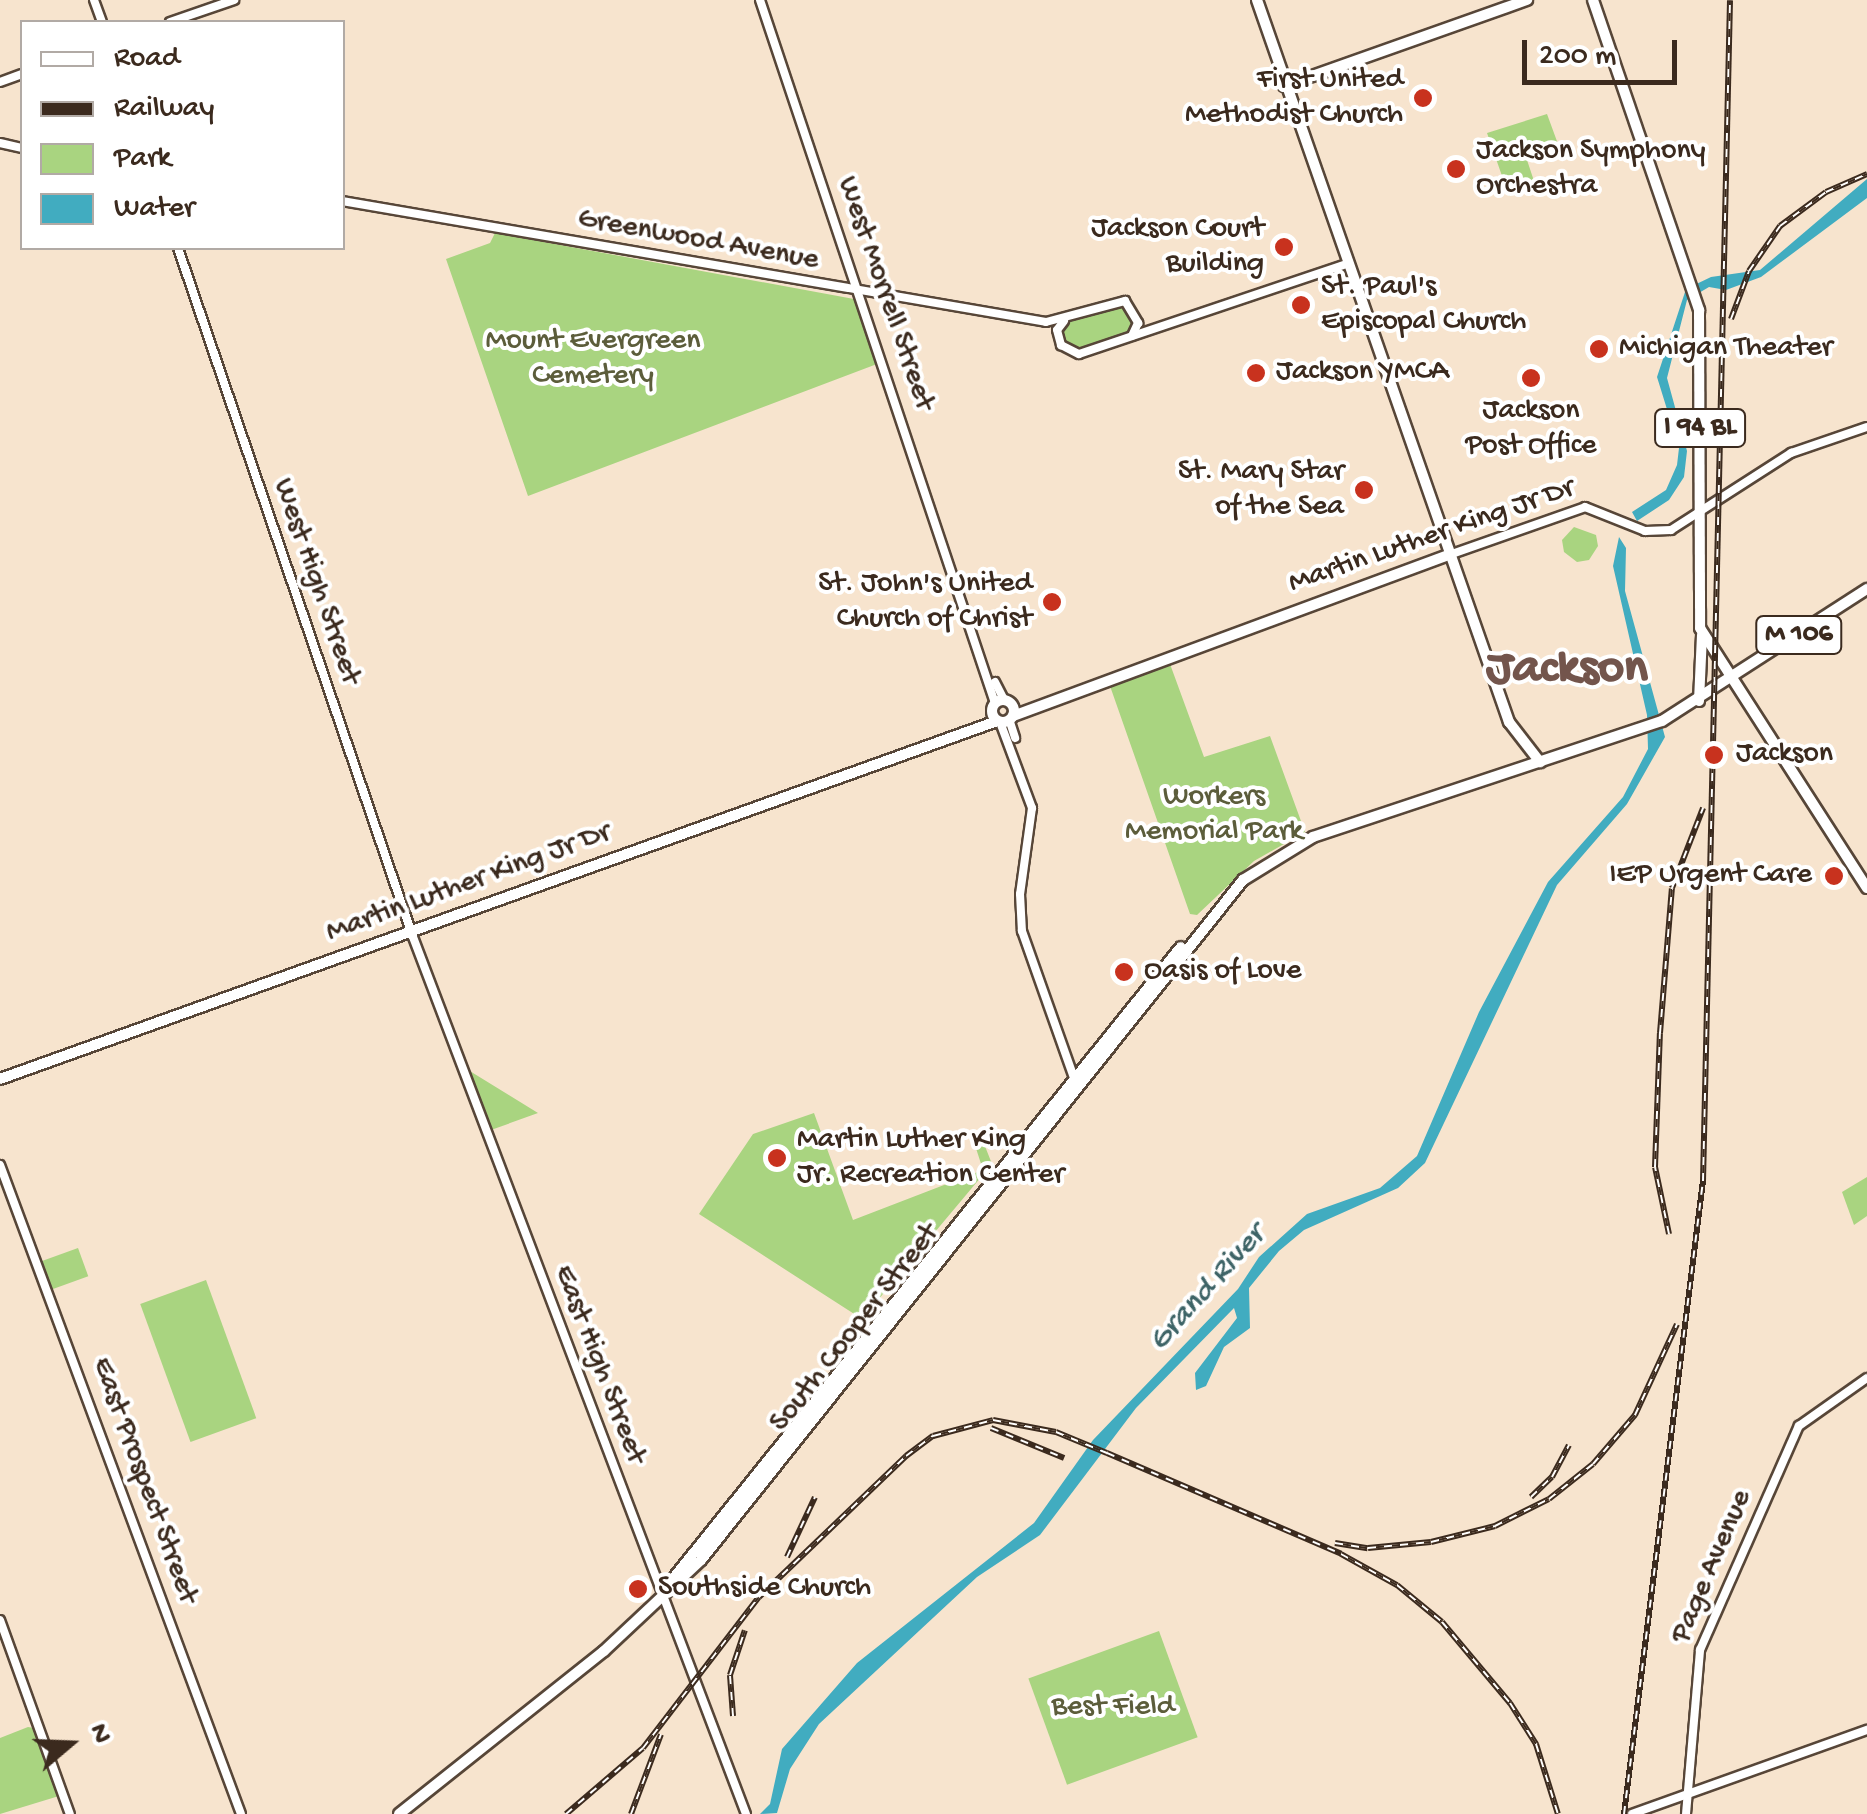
<!DOCTYPE html>
<style>
body{margin:0}
#map{position:relative;width:1867px;height:1814px;overflow:hidden;background:#f7e4ce;font-family:"Gochi Hand",sans-serif}
div>[style]{position:absolute}
.green>*{inset:0;background:#a9d480;transform-origin:0 0}
.water>*{inset:0;background:#41acc0}
.roads{filter:drop-shadow(2px 0 #574638) drop-shadow(-2px 0 #574638) drop-shadow(0 2px #574638) drop-shadow(0 -2px #574638)}
.minor>*{height:8px;margin:-4px;padding:0 4px;transform-origin:4px;border-radius:4px;background:#fff}
.major>*{height:10px;margin:-5px;padding:0 5px;transform-origin:5px;border-radius:5px;background:#fff}
.major>.ring{margin:-5px;padding:0;box-sizing:content-box;background:none;border:10px solid #fff;border-radius:50%}
.rail>*{height:6px;margin-top:-3px;transform-origin:0;background:repeating-linear-gradient(90deg,#fff 0 8px,#3b2a1e 0 16px);box-sizing:border-box;border-block:2px solid #3b2a1e}
.dots>*{width:28px;height:28px;translate:-50% -50%;box-sizing:border-box;border:5px solid #fff;border-radius:50%}
span{translate:-50% -50%;white-space:nowrap;text-align:center;line-height:1.15;-webkit-text-stroke:8px #fff;paint-order:stroke}
.shield-label span{padding:2px 8px;background:#fff;border:2px solid;border-radius:8px;-webkit-text-stroke-width:0}
.shield-label{font-size:28px;color:#3b2a1e;font-weight:700}
.poi-label{font-size:30px;color:#3b2a1e}
.right{translate:-100% -50%;text-align:right}
.left{translate:0 -50%;text-align:left}
.street-label{font-size:30px;color:#3b2a1e}
.park-label{font-size:30px;color:#5c5d3b}
.water-label{font-size:32px;color:#3e6467;font-style:italic}
.town-label{font-size:50px;color:#73554c;font-weight:700}
.legend{position:absolute;left:20px;top:20px;width:325px;height:230px;box-sizing:border-box;background:#fff;border:2px solid #b1aaa5;margin:0;padding:12px 18px;list-style:none;font-size:30px;color:#3b2a1e}
.legend li{display:flex;align-items:center;gap:20px;height:50px}
.legend b{width:50px;border:2px solid #b1aaa5}
.north{position:absolute;left:20px;top:1694px;width:100px;height:100px;-webkit-text-stroke:8px #fff;paint-order:stroke;rotate:71deg;font-size:28px;font-weight:700;line-height:40px;text-align:center;color:#3b2a1e}
.north::after{content:'';display:block;margin:auto;width:35px;height:45px;background:#3b2a1e;clip-path:polygon(50% 0,100% 100%,50% 72%,0 100%)}
.scale{position:absolute;left:1522px;top:40px;width:155px;height:45px;box-sizing:border-box;border:5px solid #3b2a1e;border-top:0;padding-left:12px;font-size:30px;line-height:35px;white-space:nowrap;color:#3b2a1e;-webkit-text-stroke:8px #fff;paint-order:stroke}
</style>
<div id="map">
<div class="green">
<div style="clip-path:polygon(1547px 114px,1558px 144px,1527px 160px,1536px 187px,1509px 196px,1487px 133px)"></div>
<div style="clip-path:polygon(495px 233px,854px 299px,877px 364px,528px 496px,446px 259px,490px 243px)"></div>
<div style="clip-path:polygon(1122px 301px,1138px 323px,1135px 334px,1074px 354px,1057px 335px,1064px 321px)"></div>
<div style="clip-path:polygon(1574px 527px,1596px 535px,1598px 546px,1589px 560px,1577px 562px,1564px 552px,1562px 540px)"></div>
<div style="clip-path:polygon(1170px 664px,1204px 757px,1270px 736px,1305px 832px,1254px 861px,1197px 915px,1190px 914px,1110px 686px)"></div>
<div style="clip-path:polygon(469px 1070px,473px 1073px,538px 1113px,491px 1130px)"></div>
<div style="clip-path:polygon(814px 1113px,853px 1220px,983px 1170px,973px 1139px,981px 1136px,992px 1164px,862px 1319px,699px 1214px,753px 1134px)"></div>
<div style="clip-path:polygon(1867px 1177px,1867px 1216px,1854px 1225px,1842px 1192px)"></div>
<div style="left:78px;top:1248px;width:30px;height:39px;rotate:70deg"></div>
<div style="left:206px;top:1280px;width:147px;height:70px;rotate:70deg"></div>
<div style="left:1159px;top:1631px;width:113px;height:139px;rotate:70deg"></div>
<div style="clip-path:polygon(28px 1727px,34px 1728px,59px 1796px,0 1814px,0 1738px)"></div>
</div>
<div class="water">
<div style="clip-path:polygon(1867px 179px,1867px 198px,1761px 277px,1726px 290px,1709px 287px,1687px 300px,1667px 378px,1687px 451px,1684px 477px,1669px 500px,1637px 521px,1632px 512px,1666px 490px,1677px 465px,1679px 448px,1657px 377px,1686px 289px,1711px 277px,1760px 270px)"></div>
<div style="clip-path:polygon(1619px 537px,1626px 548px,1625px 591px,1665px 737px,1627px 804px,1557px 885px,1425px 1163px,1398px 1188px,1304px 1230px,1279px 1251px,1249px 1288px,1250px 1328px,1224px 1347px,1206px 1386px,1196px 1390px,1195px 1373px,1237px 1318px,1234px 1308px,1136px 1408px,1040px 1535px,977px 1577px,819px 1724px,790px 1769px,777px 1813px,760px 1814px,770px 1804px,782px 1749px,857px 1663px,1034px 1523px,1093px 1440px,1238px 1289px,1259px 1257px,1307px 1214px,1380px 1188px,1417px 1156px,1479px 1012px,1548px 882px,1623px 797px,1648px 749px,1647px 715px,1613px 566px)"></div>
</div>
<div class="roads">
<div class="minor">
<div style="left:94px;top:0;width:23px;rotate:70deg"></div>
<div style="left:760px;top:0;width:741px;rotate:71.52deg"></div>
<div style="left:170px;top:22px;width:68px;rotate:-19deg"></div>
<div style="left:0;top:82px;width:23px;rotate:-20deg"></div>
<div style="left:0;top:143px;width:23px;rotate:13deg"></div>
<div style="left:342px;top:201px;width:714px;rotate:9.75deg"></div>
<div style="left:1046px;top:322px;width:82px;rotate:-14.9deg"></div>
<div style="left:1125px;top:301px;width:26px;rotate:59deg"></div>
<div style="left:1138px;top:323px;width:14px;rotate:115deg"></div>
<div style="left:178px;top:248px;width:728px;rotate:71.17deg"></div>
<div style="left:413px;top:937px;width:938px;rotate:69.21deg"></div>
<div style="left:1064px;top:321px;width:11px;rotate:128deg"></div>
<div style="left:1057px;top:330px;width:16px;rotate:75deg"></div>
<div style="left:1061px;top:345px;width:20px;rotate:27deg"></div>
<div style="left:1079px;top:354px;width:283px;rotate:-18.6deg"></div>
<div style="left:1449px;top:555px;width:144px;rotate:-19.4deg"></div>
<div style="left:1585px;top:507px;width:65px;rotate:21.8deg"></div>
<div style="left:1645px;top:531px;width:26px;rotate:-2deg"></div>
<div style="left:1671px;top:530px;width:143px;rotate:-32.7deg"></div>
<div style="left:1791px;top:453px;width:80px;rotate:-18.9deg"></div>
<div style="left:995px;top:682px;width:20px;rotate:63deg"></div>
<div style="left:1009px;top:719px;width:20px;rotate:72deg"></div>
<div style="left:1000px;top:722px;width:92px;rotate:69.6deg"></div>
<div style="left:1032px;top:808px;width:87px;rotate:97.9deg"></div>
<div style="left:1020px;top:894px;width:37px;rotate:87deg"></div>
<div style="left:1022px;top:931px;width:156px;rotate:70.5deg"></div>
<div style="left:0;top:1165px;width:692px;rotate:69.63deg"></div>
<div style="left:0;top:1620px;width:206px;rotate:70.2deg"></div>
<div style="left:1632px;top:1814px;width:250px;rotate:-19.7deg"></div>
<div style="left:1686px;top:1814px;width:165px;rotate:-85.1deg"></div>
<div style="left:1700px;top:1650px;width:245px;rotate:-66.2deg"></div>
<div style="left:1799px;top:1426px;width:83px;rotate:-35.2deg"></div>
</div>
<div class="major">
<div style="left:1257px;top:0;width:765px;rotate:70.76deg"></div>
<div style="left:1509px;top:722px;width:51px;rotate:52.2deg"></div>
<div style="left:1593px;top:0;width:328px;rotate:71.1deg"></div>
<div style="left:1699px;top:310px;width:318px;rotate:89.8deg"></div>
<div style="left:1700px;top:628px;width:309px;rotate:57.3deg"></div>
<div style="left:1284px;top:86px;width:258px;rotate:-19.5deg"></div>
<div class="ring" style="left:992px;top:700px;width:12px;height:12px"></div>
<div style="left:1699px;top:701px;width:66px;rotate:-87.4deg"></div>
<div style="left:1013px;top:716px;width:465px;rotate:-20.3deg"></div>
<div style="left:0;top:1079px;width:1059px;rotate:-19.75deg"></div>
<div style="left:672px;top:1580px;width:812px;rotate:-51.2deg"></div>
<div style="left:399px;top:1814px;width:262px;rotate:-38.5deg"></div>
<div style="left:604px;top:1651px;width:133px;rotate:-43.2deg"></div>
<div style="left:701px;top:1560px;width:870px;rotate:-51.44deg"></div>
<div style="left:1243px;top:880px;width:82px;rotate:-31.6deg"></div>
<div style="left:1313px;top:837px;width:368px;rotate:-18.4deg"></div>
<div style="left:1662px;top:721px;width:244px;rotate:-32.8deg"></div>
</div>
</div>
<div class="rail">
<div style="left:1731px;top:319px;width:51px;rotate:-69.4deg"></div>
<div style="left:1749px;top:271px;width:55px;rotate:-55.4deg"></div>
<div style="left:1780px;top:226px;width:57px;rotate:-36.5deg"></div>
<div style="left:1826px;top:192px;width:45px;rotate:-23.7deg"></div>
<div style="left:1669px;top:1234px;width:68px;rotate:-101.8deg"></div>
<div style="left:1655px;top:1167px;width:134px;rotate:-87.9deg"></div>
<div style="left:1660px;top:1033px;width:145px;rotate:-85.3deg"></div>
<div style="left:1672px;top:888px;width:86px;rotate:-68.8deg"></div>
<div style="left:991px;top:1428px;width:79px;rotate:22.3deg"></div>
<div style="left:1531px;top:1497px;width:29px;rotate:-44deg"></div>
<div style="left:1552px;top:1477px;width:36px;rotate:-62deg"></div>
<div style="left:1335px;top:1543px;width:33px;rotate:9deg"></div>
<div style="left:1368px;top:1548px;width:63px;rotate:-5.4deg"></div>
<div style="left:1431px;top:1542px;width:66px;rotate:-14deg"></div>
<div style="left:1495px;top:1526px;width:60px;rotate:-26.6deg"></div>
<div style="left:1549px;top:1499px;width:56px;rotate:-38.5deg"></div>
<div style="left:1593px;top:1464px;width:65px;rotate:-49.4deg"></div>
<div style="left:1635px;top:1415px;width:100px;rotate:-65.2deg"></div>
<div style="left:787px;top:1557px;width:66px;rotate:-65deg"></div>
<div style="left:733px;top:1716px;width:41px;rotate:-94.2deg"></div>
<div style="left:730px;top:1675px;width:47px;rotate:-71.6deg"></div>
<div style="left:566px;top:1814px;width:101px;rotate:-40.6deg"></div>
<div style="left:643px;top:1748px;width:190px;rotate:-52.5deg"></div>
<div style="left:759px;top:1597px;width:204px;rotate:-43.8deg"></div>
<div style="left:906px;top:1456px;width:34px;rotate:-37deg"></div>
<div style="left:933px;top:1436px;width:62px;rotate:-14.9deg"></div>
<div style="left:993px;top:1420px;width:64px;rotate:10.8deg"></div>
<div style="left:1056px;top:1432px;width:55px;rotate:22.4deg"></div>
<div style="left:1107px;top:1453px;width:255px;rotate:23.3deg"></div>
<div style="left:1341px;top:1554px;width:64px;rotate:29deg"></div>
<div style="left:1397px;top:1585px;width:58px;rotate:39.4deg"></div>
<div style="left:1442px;top:1622px;width:106px;rotate:50deg"></div>
<div style="left:1510px;top:1703px;width:49px;rotate:57.6deg"></div>
<div style="left:1536px;top:1744px;width:73px;rotate:72.6deg"></div>
<div style="left:631px;top:1814px;width:85px;rotate:-69.4deg"></div>
<div style="left:1624px;top:1814px;width:638px;rotate:-82.89deg"></div>
<div style="left:1703px;top:1181px;width:1181px;rotate:-88.69deg"></div>
</div>
<div class="dots">
<div style="left:1423px;top:98px;background:#c8321e"></div>
<div style="left:1456px;top:169px;background:#c8321e"></div>
<div style="left:1284px;top:247px;background:#c8321e"></div>
<div style="left:1301px;top:305px;background:#c8321e"></div>
<div style="left:1599px;top:349px;background:#c8321e"></div>
<div style="left:1256px;top:373px;background:#c8321e"></div>
<div style="left:1531px;top:378px;background:#c8321e"></div>
<div style="left:1364px;top:490px;background:#c8321e"></div>
<div style="left:1052px;top:602px;background:#c8321e"></div>
<div style="left:1714px;top:755px;background:#c8321e"></div>
<div style="left:1834px;top:876px;background:#c8321e"></div>
<div style="left:1124px;top:972px;background:#c8321e"></div>
<div style="left:777px;top:1158px;background:#c8321e"></div>
<div style="left:638px;top:1589px;background:#c8321e"></div>
</div>
<div class="shield-label">
<span style="left:1700px;top:428px">I 94 BL</span>
<span style="left:1799px;top:635px">M 106</span>
</div>
<div class="poi-label">
<span class="right" style="left:1403px;top:98px">First United<br>Methodist Church</span>
<span class="left" style="left:1476px;top:169px">Jackson Symphony<br>Orchestra</span>
<span class="right" style="left:1264px;top:247px">Jackson Court<br>Building</span>
<span class="left" style="left:1321px;top:305px">St. Paul's<br>Episcopal Church</span>
<span class="left" style="left:1619px;top:349px">Michigan Theater</span>
<span class="left" style="left:1276px;top:373px">Jackson YMCA</span>
<span style="left:1531px;top:429px">Jackson<br>Post Office</span>
<span class="right" style="left:1344px;top:490px">St. Mary Star<br>of the Sea</span>
<span class="right" style="left:1032px;top:602px">St. John's United<br>Church of Christ</span>
<span class="left" style="left:1736px;top:755px">Jackson</span>
<span class="right" style="left:1812px;top:876px">IEP Urgent Care</span>
<span class="left" style="left:1144px;top:972px">Oasis of Love</span>
<span class="left" style="left:797px;top:1158px">Martin Luther King<br>Jr. Recreation Center</span>
<span class="left" style="left:658px;top:1589px">Southside Church</span>
</div>
<div class="street-label">
<span style="left:698px;top:241px;rotate:10deg">Greenwood Avenue</span>
<span style="left:884px;top:294px;rotate:71deg">West Morrell Street</span>
<span style="left:1432px;top:537px;rotate:-19deg">Martin Luther King Jr Dr</span>
<span style="left:315px;top:582px;rotate:71deg">West High Street</span>
<span style="left:469px;top:884px;rotate:-20deg">Martin Luther King Jr Dr</span>
<span style="left:856px;top:1329px;rotate:-52deg">South Cooper Street</span>
<span style="left:598px;top:1365px;rotate:69deg">East High Street</span>
<span style="left:143px;top:1481px;rotate:70deg">East Prospect Street</span>
<span style="left:1713px;top:1567px;rotate:-67deg">Page Avenue</span>
</div>
<div class="park-label">
<span style="left:593px;top:359px">Mount Evergreen<br>Cemetery</span>
<span style="left:1214px;top:815px">Workers<br>Memorial Park</span>
<span style="left:1113px;top:1708px">Best Field</span>
</div>
<div class="water-label">
<span style="left:1208px;top:1289px;rotate:-48deg">Grand River</span>
</div>
<div class="town-label">
<span style="left:1567px;top:670px">Jackson</span>
</div>
<ul class="legend">
<li><b style="height:12px;background:#fff"></b>Road</li>
<li><b style="height:12px;background:#3b2a1e"></b>Railway</li>
<li><b style="height:28px;background:#a9d480"></b>Park</li>
<li><b style="height:28px;background:#41acc0"></b>Water</li>
</ul>
<div class="north">N</div>
<div class="scale">200 m</div>
</div>
